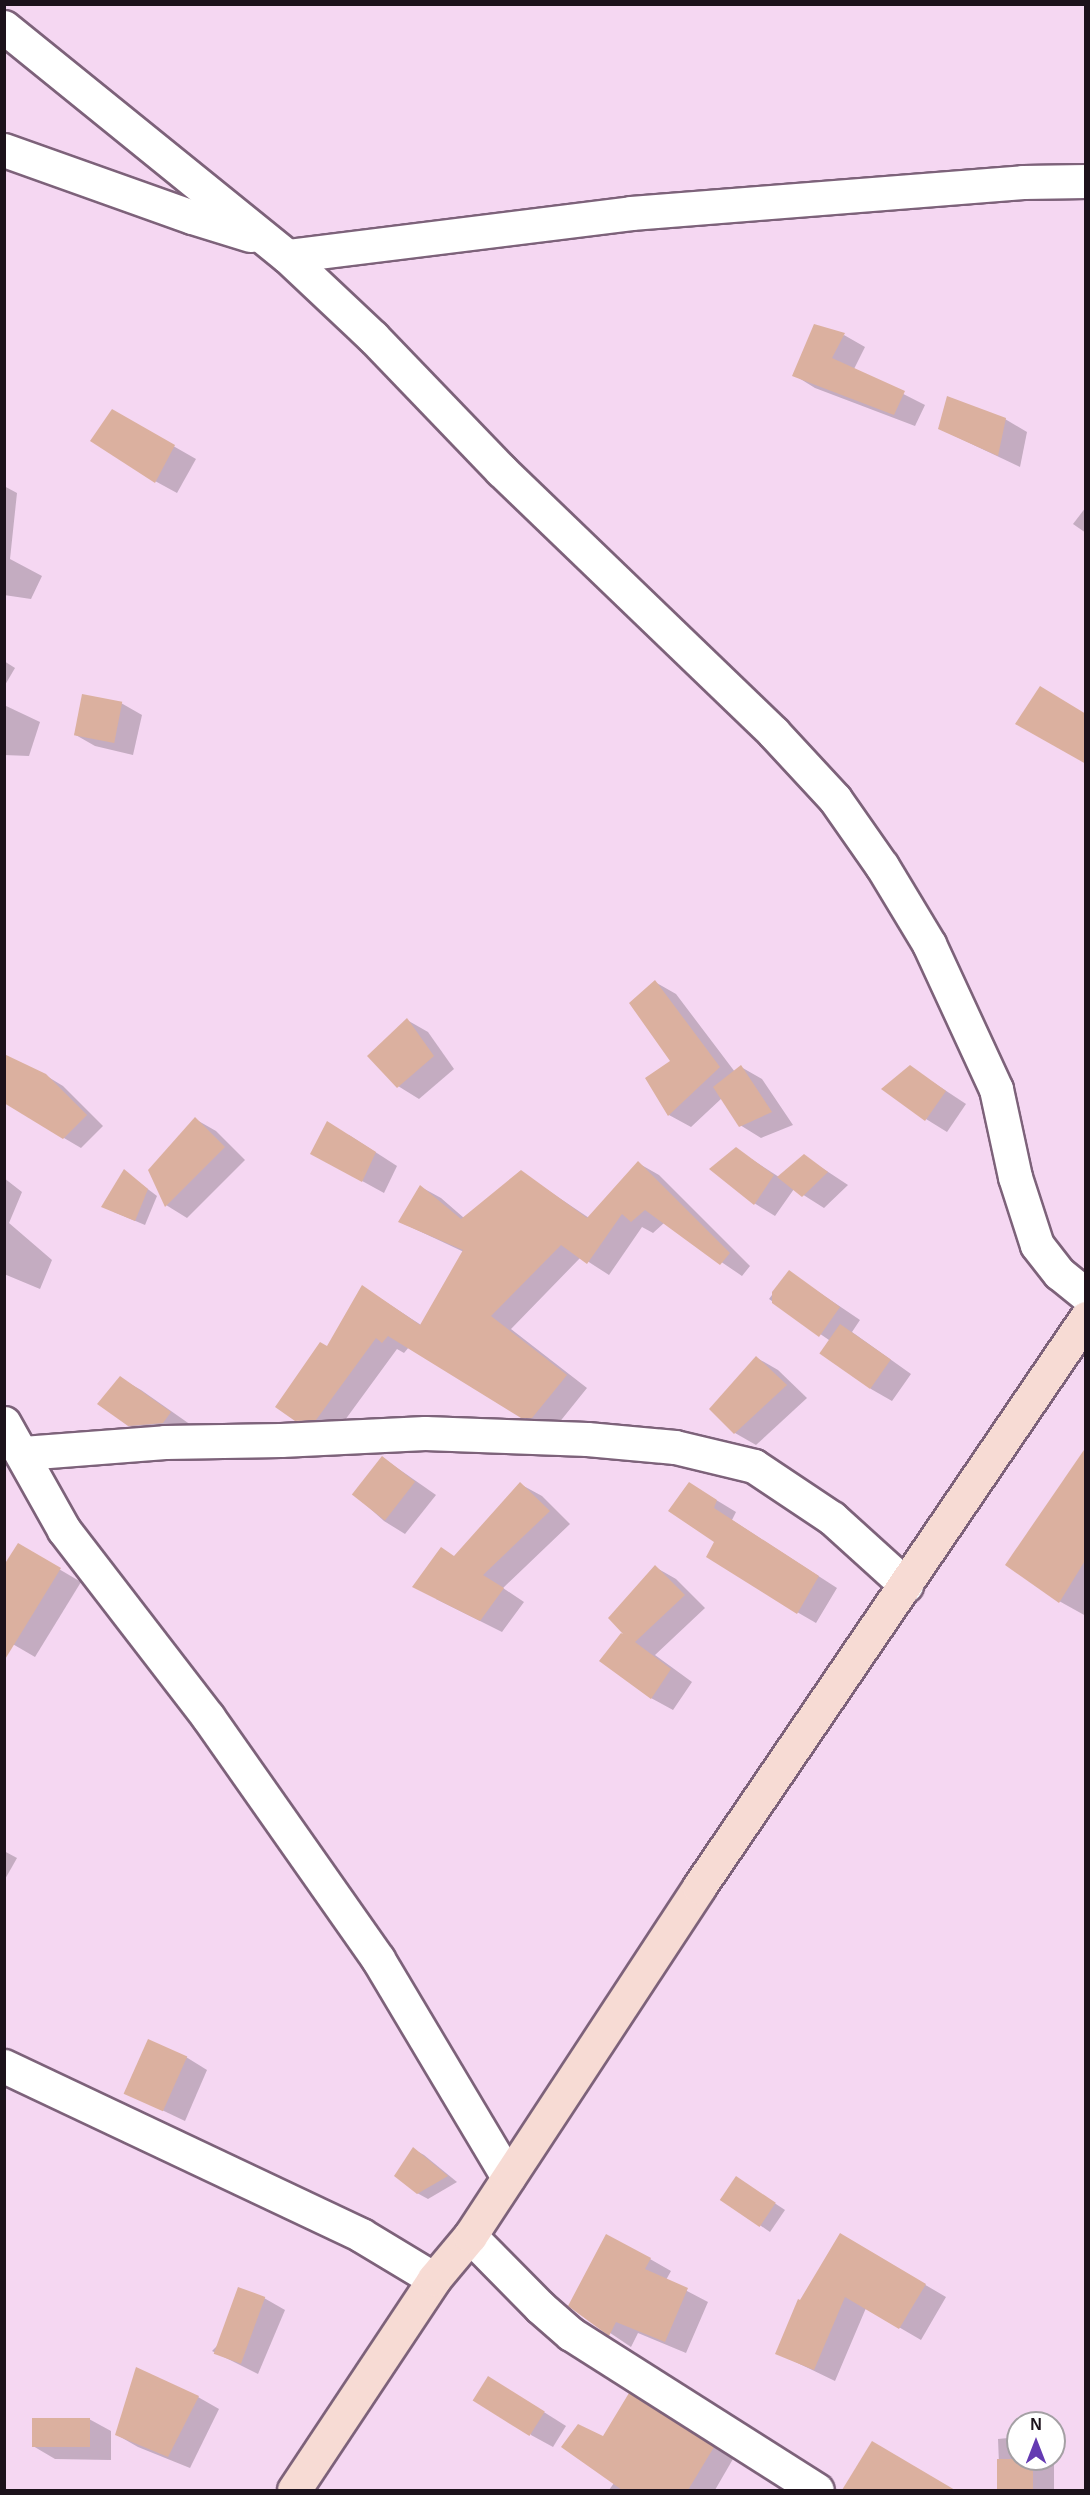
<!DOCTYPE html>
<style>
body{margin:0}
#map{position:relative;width:1090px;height:2495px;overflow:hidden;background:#f5d7f2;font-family:Arial,sans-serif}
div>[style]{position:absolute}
.shadow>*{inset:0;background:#0003}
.building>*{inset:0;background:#dbb09f;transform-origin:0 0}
.roads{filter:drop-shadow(2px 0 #7d627a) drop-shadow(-2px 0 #7d627a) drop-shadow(0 2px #7d627a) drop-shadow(0 -2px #7d627a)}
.minor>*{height:33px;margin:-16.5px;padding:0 16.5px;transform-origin:16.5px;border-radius:16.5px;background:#fff}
.secondary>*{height:33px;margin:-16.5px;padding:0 16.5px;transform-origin:16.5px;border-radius:16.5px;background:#f7dbd4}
span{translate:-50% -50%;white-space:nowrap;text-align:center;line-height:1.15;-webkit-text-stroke:4.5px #fff;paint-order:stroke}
.frame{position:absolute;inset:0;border:6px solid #1c121b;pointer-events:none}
.north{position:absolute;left:1006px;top:2411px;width:60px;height:60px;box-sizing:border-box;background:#fff;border:2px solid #a4a0a4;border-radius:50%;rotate:0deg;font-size:16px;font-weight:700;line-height:24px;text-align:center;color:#1c121b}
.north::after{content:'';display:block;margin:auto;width:21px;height:27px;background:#643ab2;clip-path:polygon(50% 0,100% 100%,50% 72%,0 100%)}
</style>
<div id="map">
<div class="shadow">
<div style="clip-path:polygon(844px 335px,865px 347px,854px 369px,925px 405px,915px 426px,815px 388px,794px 375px)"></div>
<div style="clip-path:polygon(112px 411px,196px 459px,177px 493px,155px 481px)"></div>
<div style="clip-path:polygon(1005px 419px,1027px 432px,1020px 467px,940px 429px)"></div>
<div style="clip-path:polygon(4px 486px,17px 493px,10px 559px,42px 576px,31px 599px,4px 595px)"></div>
<div style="clip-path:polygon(1086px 507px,1086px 533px,1073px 524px)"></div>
<div style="clip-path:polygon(4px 661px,15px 668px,5px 685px,4px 684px)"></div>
<div style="clip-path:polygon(121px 703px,142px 715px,133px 755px,95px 746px,74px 734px)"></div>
<div style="clip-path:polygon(4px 705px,40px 722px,29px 756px,4px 755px)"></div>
<div style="clip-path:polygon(655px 982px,676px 994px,735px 1072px,741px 1067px,762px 1079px,793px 1125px,761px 1138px,740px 1125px,722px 1098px,691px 1127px,669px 1115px,647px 1078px,672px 1061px)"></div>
<div style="clip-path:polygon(407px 1020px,428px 1032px,454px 1069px,419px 1099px,398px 1086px)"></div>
<div style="clip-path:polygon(910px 1067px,966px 1104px,947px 1132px,926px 1119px)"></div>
<div style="clip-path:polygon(45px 1075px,63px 1086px,103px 1126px,81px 1148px,64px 1138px)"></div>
<div style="clip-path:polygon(195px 1119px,216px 1131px,245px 1160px,187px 1218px,166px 1205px)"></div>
<div style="clip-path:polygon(349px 1135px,397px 1166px,384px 1193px,333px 1165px)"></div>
<div style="clip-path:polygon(736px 1149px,779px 1177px,804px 1156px,848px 1185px,824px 1208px,794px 1189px,775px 1216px,754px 1203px)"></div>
<div style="clip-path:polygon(638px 1163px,659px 1175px,750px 1266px,742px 1276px,664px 1223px,653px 1233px,642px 1227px,609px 1275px,581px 1257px,511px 1329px,587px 1388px,554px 1429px,543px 1429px,409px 1347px,404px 1353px,397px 1349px,337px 1431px,317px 1432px,296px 1419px,327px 1348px,363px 1287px,421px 1325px,464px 1252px,400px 1222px,421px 1187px,441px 1198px,464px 1218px,521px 1172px,589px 1218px)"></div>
<div style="clip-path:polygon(124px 1171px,157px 1196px,145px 1225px,114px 1212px)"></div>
<div style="clip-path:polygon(4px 1178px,22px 1192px,9px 1223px,52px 1260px,40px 1289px,4px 1274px)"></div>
<div style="clip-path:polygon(789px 1272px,860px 1320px,852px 1332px,911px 1374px,892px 1401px,871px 1389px,829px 1340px,769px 1299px)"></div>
<div style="clip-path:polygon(757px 1358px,778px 1370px,807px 1398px,756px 1445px,735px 1433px,711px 1409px)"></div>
<div style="clip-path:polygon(120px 1378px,141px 1390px,191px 1425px,150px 1437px,129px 1425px)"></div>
<div style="clip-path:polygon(1086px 1450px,1086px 1616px,1059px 1601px)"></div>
<div style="clip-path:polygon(383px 1458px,436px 1495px,405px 1534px,384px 1521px,356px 1496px)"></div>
<div style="clip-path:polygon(520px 1484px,542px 1496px,570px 1524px,503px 1588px,524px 1602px,502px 1632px,436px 1599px,455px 1557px)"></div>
<div style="clip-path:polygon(708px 1495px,736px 1512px,732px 1520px,837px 1588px,816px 1623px,797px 1612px,716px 1541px)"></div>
<div style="clip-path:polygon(18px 1545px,81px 1582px,35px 1657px,4px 1639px)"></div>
<div style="clip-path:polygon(655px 1567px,676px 1579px,705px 1608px,655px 1655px,692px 1682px,673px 1710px,651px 1698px,628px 1639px)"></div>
<div style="clip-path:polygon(4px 1851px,17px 1858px,4px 1881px)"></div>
<div style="clip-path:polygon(186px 2057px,207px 2070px,185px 2121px,126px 2093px)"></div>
<div style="clip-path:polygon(413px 2149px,424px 2155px,457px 2182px,428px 2199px,417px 2193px)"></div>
<div style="clip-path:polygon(746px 2184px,785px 2210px,770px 2232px,721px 2199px)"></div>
<div style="clip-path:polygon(840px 2235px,946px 2297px,921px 2340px,866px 2308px,835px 2381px,777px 2353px,801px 2301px)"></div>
<div style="clip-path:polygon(650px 2259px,671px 2271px,666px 2280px,708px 2302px,686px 2353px,638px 2333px,631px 2347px,570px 2306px)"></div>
<div style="clip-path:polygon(264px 2298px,285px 2310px,258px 2374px,212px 2351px)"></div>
<div style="clip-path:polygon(509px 2390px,566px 2426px,553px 2447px,531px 2435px)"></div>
<div style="clip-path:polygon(198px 2397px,219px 2409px,190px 2468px,138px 2447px,117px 2435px)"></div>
<div style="clip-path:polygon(650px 2407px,733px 2459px,715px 2490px,609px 2490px,614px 2483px,604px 2438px)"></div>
<div style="clip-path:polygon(89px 2419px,111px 2431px,111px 2460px,55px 2459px,33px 2446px)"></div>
<div style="clip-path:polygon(1018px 2437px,1018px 2459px,1054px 2459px,1054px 2490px,1000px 2490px,998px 2439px)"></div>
<div style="clip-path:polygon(872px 2443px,953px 2490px,855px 2490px,847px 2486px)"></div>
</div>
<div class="building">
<div style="clip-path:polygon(814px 324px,845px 333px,832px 358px,905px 391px,894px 415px,792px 376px)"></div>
<div style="clip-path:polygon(947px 396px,1006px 418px,998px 456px,938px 429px)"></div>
<div style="clip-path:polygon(112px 409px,175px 445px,155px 483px,90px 441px)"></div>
<div style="clip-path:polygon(1040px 686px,1086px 714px,1086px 764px,1015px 724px)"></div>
<div style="left:82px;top:694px;width:41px;height:42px;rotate:11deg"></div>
<div style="clip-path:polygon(655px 980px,720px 1067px,668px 1116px,645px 1078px,670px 1061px,629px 1003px)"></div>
<div style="clip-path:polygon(407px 1018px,434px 1056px,397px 1088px,367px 1056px)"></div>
<div style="clip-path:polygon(4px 1054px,46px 1074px,87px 1115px,63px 1139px,4px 1103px)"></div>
<div style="clip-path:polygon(741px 1065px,772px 1112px,739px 1127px,713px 1087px)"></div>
<div style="clip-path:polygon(910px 1065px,946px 1091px,925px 1121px,881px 1089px)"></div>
<div style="clip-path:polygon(195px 1117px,225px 1147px,165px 1207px,148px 1170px)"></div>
<div style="clip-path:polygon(327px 1121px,376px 1152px,362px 1182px,310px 1154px)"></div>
<div style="clip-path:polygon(736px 1147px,774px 1175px,754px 1205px,709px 1169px)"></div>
<div style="clip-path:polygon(804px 1154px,828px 1172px,802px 1197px,777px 1177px)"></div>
<div style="clip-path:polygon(638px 1161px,730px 1253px,720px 1265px,645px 1210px,631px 1222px,622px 1214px,587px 1264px,561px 1245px,491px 1316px,567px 1375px,532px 1418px,521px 1418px,388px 1336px,382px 1343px,376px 1338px,316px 1420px,295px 1421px,275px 1407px,320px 1342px,327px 1346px,362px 1285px,420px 1325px,463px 1250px,398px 1222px,420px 1185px,461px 1219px,521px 1170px,587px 1218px)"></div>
<div style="clip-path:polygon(124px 1169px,148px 1189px,135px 1221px,101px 1207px)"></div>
<div style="clip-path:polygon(789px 1270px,840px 1307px,819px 1337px,772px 1303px,772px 1292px)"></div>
<div style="left:840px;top:1324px;width:62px;height:36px;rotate:35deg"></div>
<div style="clip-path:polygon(756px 1356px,787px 1385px,734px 1434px,709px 1409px)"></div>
<div style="clip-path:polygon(120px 1376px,171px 1412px,163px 1423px,128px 1426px,97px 1404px)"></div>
<div style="clip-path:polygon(1086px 1447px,1086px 1559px,1059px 1603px,1005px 1565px)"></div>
<div style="left:382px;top:1456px;width:42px;height:49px;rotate:38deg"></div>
<div style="clip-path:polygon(520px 1482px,550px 1511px,483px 1575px,504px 1588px,480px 1621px,412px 1587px,441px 1547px,454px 1556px)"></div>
<div style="clip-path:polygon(689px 1482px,717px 1500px,714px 1508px,819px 1576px,797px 1614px,706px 1557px,714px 1542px,668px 1511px)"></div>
<div style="clip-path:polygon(18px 1543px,61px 1568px,4px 1661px,4px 1565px)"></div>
<div style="clip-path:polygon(655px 1565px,685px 1595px,635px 1642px,671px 1669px,651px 1699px,599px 1661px,621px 1633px,623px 1634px,608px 1618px)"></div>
<div style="left:148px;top:2039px;width:43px;height:60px;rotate:24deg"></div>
<div style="clip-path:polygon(413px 2147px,448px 2176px,417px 2194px,394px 2176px)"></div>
<div style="left:736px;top:2176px;width:48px;height:29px;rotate:34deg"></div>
<div style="clip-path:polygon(840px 2233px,926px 2284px,899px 2329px,845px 2297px,814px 2370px,775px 2354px,798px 2299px,800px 2300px)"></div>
<div style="clip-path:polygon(606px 2234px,651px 2258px,645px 2269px,688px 2288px,665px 2342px,616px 2322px,609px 2336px,568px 2306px)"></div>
<div style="left:238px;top:2287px;width:29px;height:71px;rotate:20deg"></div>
<div style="clip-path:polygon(136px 2367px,199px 2396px,168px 2457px,115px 2435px)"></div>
<div style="left:488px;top:2376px;width:67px;height:29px;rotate:32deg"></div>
<div style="clip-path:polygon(629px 2393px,714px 2447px,688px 2490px,622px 2490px,561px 2447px,578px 2424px,603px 2436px)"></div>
<div style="left:32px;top:2418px;width:58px;height:29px"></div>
<div style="clip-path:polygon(872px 2441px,955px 2490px,842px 2490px)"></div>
<div style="left:997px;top:2459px;width:36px;height:31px"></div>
</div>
<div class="roads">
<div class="minor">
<div style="left:4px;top:27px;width:364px;rotate:39deg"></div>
<div style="left:287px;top:256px;width:118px;rotate:43.3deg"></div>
<div style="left:373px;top:337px;width:185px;rotate:46.1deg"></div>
<div style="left:501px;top:470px;width:378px;rotate:43.9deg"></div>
<div style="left:773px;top:732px;width:91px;rotate:47.2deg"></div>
<div style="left:835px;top:799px;width:82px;rotate:55deg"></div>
<div style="left:882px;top:866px;width:91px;rotate:58.9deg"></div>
<div style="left:929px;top:944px;width:160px;rotate:65.2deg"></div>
<div style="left:996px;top:1089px;width:90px;rotate:77.8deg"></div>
<div style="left:1015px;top:1177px;width:71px;rotate:72.1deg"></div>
<div style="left:1037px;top:1245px;width:36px;rotate:52deg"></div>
<div style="left:1059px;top:1273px;width:35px;rotate:39deg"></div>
<div style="left:4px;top:150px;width:200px;rotate:19.6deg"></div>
<div style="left:192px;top:217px;width:61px;rotate:17.2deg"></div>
<div style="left:287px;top:256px;width:347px;rotate:-7.1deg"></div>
<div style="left:631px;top:213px;width:393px;rotate:-4.5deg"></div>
<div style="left:1023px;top:182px;width:63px;rotate:-0.9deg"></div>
<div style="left:4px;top:1423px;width:123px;rotate:60.7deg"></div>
<div style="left:64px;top:1530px;width:236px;rotate:52.4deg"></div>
<div style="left:208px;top:1717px;width:296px;rotate:54.9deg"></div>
<div style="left:378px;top:1959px;width:254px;rotate:59.2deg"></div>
<div style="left:23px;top:1453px;width:142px;rotate:-4.4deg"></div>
<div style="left:165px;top:1442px;width:116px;rotate:-1deg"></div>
<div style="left:281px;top:1440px;width:144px;rotate:-2.8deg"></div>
<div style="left:425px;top:1433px;width:162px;rotate:2.1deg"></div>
<div style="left:587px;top:1439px;width:88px;rotate:5.2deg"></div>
<div style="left:675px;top:1447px;width:81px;rotate:13.5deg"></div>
<div style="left:754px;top:1466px;width:94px;rotate:33.7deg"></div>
<div style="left:832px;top:1518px;width:100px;rotate:42.2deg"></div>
<div style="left:4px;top:2066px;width:395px;rotate:25.3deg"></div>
<div style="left:361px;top:2235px;width:85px;rotate:31.1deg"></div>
<div style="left:470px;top:2236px;width:100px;rotate:45.4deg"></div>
<div style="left:540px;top:2307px;width:41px;rotate:41.1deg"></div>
<div style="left:571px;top:2334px;width:291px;rotate:32.4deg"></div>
</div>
<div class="secondary">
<div style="left:294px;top:2490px;width:253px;rotate:-56.4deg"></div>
<div style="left:434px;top:2279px;width:56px;rotate:-50.1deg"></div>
<div style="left:470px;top:2236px;width:417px;rotate:-56.7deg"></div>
<div style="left:699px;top:1887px;width:688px;rotate:-55.78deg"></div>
</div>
</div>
<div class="frame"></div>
<div class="north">N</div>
</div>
